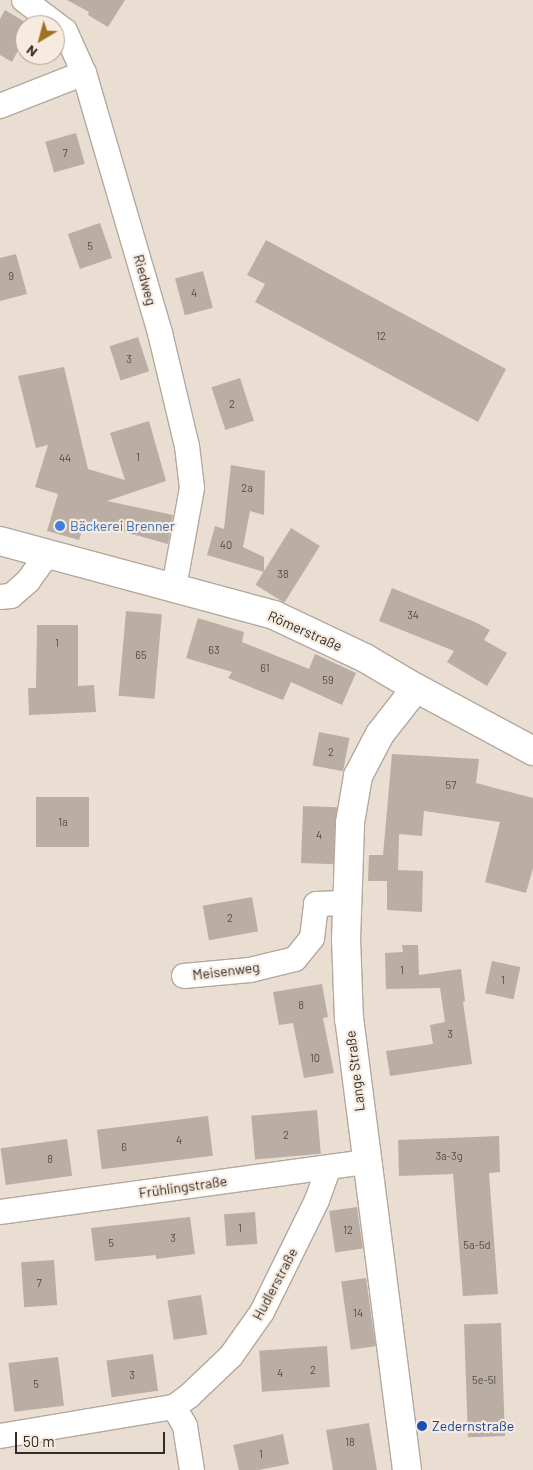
<!DOCTYPE html>
<meta charset="utf-8">
<style>
body{margin:0}
#map{position:relative;width:533px;height:1470px;overflow:hidden;background:#eaddd2;font-family:Barlow,sans-serif}
div>[style]{position:absolute}
.building>*{inset:0;background:#baaea4;transform-origin:0 0}
.roads{filter:drop-shadow(1px 0 #b4a89e) drop-shadow(-1px 0 #b4a89e) drop-shadow(0 1px #b4a89e) drop-shadow(0 -1px #b4a89e)}
.minor>*{height:24px;margin:-12px;padding:0 12px;transform-origin:12px;border-radius:12px;background:#fff}
.tertiary>*{height:28px;margin:-14px;padding:0 14px;transform-origin:14px;border-radius:14px;background:#fff}
.secondary>*{height:28px;margin:-14px;padding:0 14px;transform-origin:14px;border-radius:14px;background:#fff}
.dots>*{width:14px;height:14px;translate:-50% -50%;box-sizing:border-box;border:2px solid #f7eadf;border-radius:50%}
span{translate:-50% -50%;white-space:nowrap;text-align:center;line-height:1.15;-webkit-text-stroke:4.5px #f7eadf;paint-order:stroke}
.number-label{font-size:11px;color:#534c47}
.number-label span{-webkit-text-stroke-width:0}
.street-label{font-size:14px;color:#312c28}
.shop-label{font-size:14px;color:#366cbe}
.left{translate:0 -50%;text-align:left}
.transit-label{font-size:14px;color:#164399}
.north{position:absolute;left:15px;top:15px;width:50px;height:50px;box-sizing:border-box;background:#f7eadf;border:1px solid #a89e96;border-radius:50%;rotate:217deg;font-size:14px;font-weight:700;line-height:20px;text-align:center;color:#312c28}
.north::after{content:'';display:block;margin:auto;width:18px;height:22px;background:#a17225;clip-path:polygon(50% 0,100% 100%,50% 72%,0 100%)}
.scale{position:absolute;left:15px;top:1432px;width:150px;height:22px;box-sizing:border-box;border:2px solid #312c28;border-top:0;padding-left:6px;font-size:15px;line-height:18px;white-space:nowrap;color:#312c28;-webkit-text-stroke:4px #f7eadf;paint-order:stroke}
</style>
<div id="map">
<div class="building">
<div style="clip-path:polygon(67px 0,125px 0,108px 27px,88px 15px,89px 12px)"></div>
<div style="clip-path:polygon(5px 10px,25px 22px,25px 37px,12px 62px,0 55px,0 19px)"></div>
<div style="left:76px;top:133px;width:32px;height:32px;rotate:74deg"></div>
<div style="left:100px;top:223px;width:37px;height:34px;rotate:71deg"></div>
<div style="clip-path:polygon(266px 240px,506px 369px,478px 422px,255px 302px,265px 284px,247px 275px)"></div>
<div style="clip-path:polygon(16px 254px,27px 294px,0 301px,0 258px)"></div>
<div style="left:203px;top:271px;width:38px;height:29px;rotate:75deg"></div>
<div style="left:138px;top:337px;width:36px;height:30px;rotate:72deg"></div>
<div style="clip-path:polygon(64px 367px,88px 469px,125px 480px,110px 433px,149px 421px,166px 481px,107px 501px,173px 515px,168px 544px,85px 521px,79px 540px,47px 531px,58px 494px,35px 487px,48px 445px,36px 448px,18px 376px)"></div>
<div style="left:240px;top:378px;width:45px;height:30px;rotate:72deg"></div>
<div style="clip-path:polygon(231px 465px,265px 471px,264px 515px,250px 511px,243px 547px,264px 557px,264px 572px,207px 555px,215px 526px,224px 529px)"></div>
<div style="left:291px;top:528px;width:34px;height:67px;rotate:32deg"></div>
<div style="clip-path:polygon(392px 588px,475px 622px,490px 630px,484px 640px,507px 653px,487px 686px,447px 662px,454px 651px,379px 621px)"></div>
<div style="left:126px;top:611px;width:36px;height:85px;rotate:5deg"></div>
<div style="clip-path:polygon(198px 618px,244px 632px,242px 642px,309px 669px,315px 654px,356px 673px,342px 705px,291px 682px,283px 700px,228px 678px,232px 672px,186px 658px)"></div>
<div style="clip-path:polygon(37px 625px,78px 625px,78px 686px,94px 685px,96px 712px,29px 715px,28px 688px,36px 688px)"></div>
<div style="left:319px;top:732px;width:31px;height:34px;rotate:11deg"></div>
<div style="clip-path:polygon(392px 754px,479px 759px,476px 783px,533px 798px,533px 868px,526px 893px,485px 882px,500px 822px,424px 811px,422px 836px,399px 834px,398px 870px,423px 871px,422px 912px,387px 910px,387px 881px,368px 881px,369px 855px,383px 855px)"></div>
<div style="left:36px;top:797px;width:53px;height:50px"></div>
<div style="left:303px;top:806px;width:34px;height:57px;rotate:2deg"></div>
<div style="left:252px;top:897px;width:35px;height:50px;rotate:80deg"></div>
<div style="clip-path:polygon(402px 945px,418px 945px,419px 975px,461px 969px,465px 1001px,463px 1002px,472px 1064px,390px 1076px,386px 1051px,433px 1044px,430px 1025px,445px 1022px,440px 988px,386px 989px,385px 953px,403px 952px)"></div>
<div style="left:492px;top:961px;width:29px;height:33px;rotate:12deg"></div>
<div style="clip-path:polygon(322px 984px,328px 1017px,323px 1018px,334px 1073px,304px 1078px,293px 1023px,279px 1025px,273px 992px)"></div>
<div style="left:317px;top:1110px;width:44px;height:66px;rotate:85deg"></div>
<div style="left:208px;top:1116px;width:40px;height:112px;rotate:83deg"></div>
<div style="clip-path:polygon(499px 1136px,500px 1172px,489px 1173px,498px 1294px,463px 1296px,453px 1174px,399px 1176px,398px 1140px)"></div>
<div style="left:67px;top:1139px;width:37px;height:67px;rotate:82deg"></div>
<div style="left:357px;top:1207px;width:42px;height:28px;rotate:82deg"></div>
<div style="left:255px;top:1212px;width:32px;height:31px;rotate:86deg"></div>
<div style="clip-path:polygon(190px 1217px,195px 1254px,156px 1259px,156px 1255px,95px 1261px,91px 1228px)"></div>
<div style="left:54px;top:1260px;width:45px;height:33px;rotate:86deg"></div>
<div style="left:366px;top:1278px;width:69px;height:25px;rotate:82deg"></div>
<div style="left:201px;top:1295px;width:40px;height:34px;rotate:81deg"></div>
<div style="left:501px;top:1323px;width:113px;height:37px;rotate:88deg"></div>
<div style="left:327px;top:1346px;width:41px;height:68px;rotate:86deg"></div>
<div style="left:153px;top:1354px;width:37px;height:47px;rotate:82deg"></div>
<div style="left:58px;top:1357px;width:49px;height:50px;rotate:83deg"></div>
<div style="clip-path:polygon(369px 1423px,377px 1470px,333px 1470px,326px 1430px)"></div>
<div style="clip-path:polygon(283px 1434px,289px 1464px,259px 1470px,239px 1470px,233px 1445px)"></div>
</div>
<div class="roads">
<div class="minor">
<div style="left:24px;top:0;width:51px;rotate:37.1deg"></div>
<div style="left:65px;top:31px;width:46px;rotate:65.7deg"></div>
<div style="left:84px;top:73px;width:271px;rotate:73.7deg"></div>
<div style="left:160px;top:333px;width:116px;rotate:76.6deg"></div>
<div style="left:187px;top:446px;width:42px;rotate:83.2deg"></div>
<div style="left:192px;top:488px;width:101px;rotate:100.3deg"></div>
<div style="left:0;top:106px;width:90px;rotate:-21.4deg"></div>
<div style="left:0;top:597px;width:11px;rotate:-5deg"></div>
<div style="left:11px;top:596px;width:23px;rotate:-41deg"></div>
<div style="left:28px;top:581px;width:32px;rotate:-54deg"></div>
<div style="left:184px;top:976px;width:66px;rotate:-5.2deg"></div>
<div style="left:250px;top:970px;width:46px;rotate:-13.7deg"></div>
<div style="left:295px;top:959px;width:27px;rotate:-51deg"></div>
<div style="left:312px;top:938px;width:34px;rotate:-83deg"></div>
<div style="left:316px;top:904px;width:31px;rotate:-2deg"></div>
<div style="left:0;top:1212px;width:369px;rotate:-7.8deg"></div>
<div style="left:174px;top:1407px;width:22px;rotate:60deg"></div>
<div style="left:185px;top:1426px;width:45px;rotate:81deg"></div>
<div style="left:0;top:1436px;width:176px;rotate:-9.5deg"></div>
<div style="left:174px;top:1407px;width:19px;rotate:-36deg"></div>
<div style="left:189px;top:1396px;width:58px;rotate:-43.6deg"></div>
<div style="left:231px;top:1356px;width:54px;rotate:-54.8deg"></div>
<div style="left:262px;top:1312px;width:125px;rotate:-63.8deg"></div>
<div style="left:317px;top:1200px;width:33px;rotate:-70deg"></div>
</div>
<div class="tertiary">
<div style="left:407px;top:1470px;width:454px;rotate:-97.3deg"></div>
<div style="left:349px;top:1020px;width:80px;rotate:-92.1deg"></div>
<div style="left:346px;top:940px;width:117px;rotate:-88deg"></div>
<div style="left:350px;top:823px;width:48px;rotate:-80.3deg"></div>
<div style="left:358px;top:776px;width:47px;rotate:-62.4deg"></div>
<div style="left:380px;top:734px;width:58px;rotate:-52deg"></div>
</div>
<div class="secondary">
<div style="left:0;top:541px;width:284px;rotate:15.1deg"></div>
<div style="left:274px;top:615px;width:101px;rotate:25.3deg"></div>
<div style="left:365px;top:658px;width:59px;rotate:30.5deg"></div>
<div style="left:416px;top:688px;width:133px;rotate:28.3deg"></div>
</div>
</div>
<div class="dots">
<div style="left:60px;top:526px;background:#3f7fe0"></div>
<div style="left:422px;top:1426px;background:#1a4fb4"></div>
</div>
<div class="number-label">
<span style="left:65px;top:153px">7</span>
<span style="left:90px;top:246px">5</span>
<span style="left:11px;top:276px">9</span>
<span style="left:194px;top:293px">4</span>
<span style="left:381px;top:336px">12</span>
<span style="left:129px;top:359px">3</span>
<span style="left:232px;top:404px">2</span>
<span style="left:138px;top:457px">1</span>
<span style="left:65px;top:458px">44</span>
<span style="left:247px;top:488px">2a</span>
<span style="left:226px;top:545px">40</span>
<span style="left:283px;top:574px">38</span>
<span style="left:413px;top:615px">34</span>
<span style="left:57px;top:643px">1</span>
<span style="left:214px;top:650px">63</span>
<span style="left:141px;top:655px">65</span>
<span style="left:265px;top:668px">61</span>
<span style="left:328px;top:680px">59</span>
<span style="left:331px;top:752px">2</span>
<span style="left:451px;top:785px">57</span>
<span style="left:63px;top:822px">1a</span>
<span style="left:319px;top:835px">4</span>
<span style="left:230px;top:918px">2</span>
<span style="left:402px;top:970px">1</span>
<span style="left:503px;top:980px">1</span>
<span style="left:301px;top:1005px">8</span>
<span style="left:450px;top:1034px">3</span>
<span style="left:315px;top:1058px">10</span>
<span style="left:286px;top:1135px">2</span>
<span style="left:179px;top:1140px">4</span>
<span style="left:124px;top:1147px">6</span>
<span style="left:449px;top:1156px">3a-3g</span>
<span style="left:50px;top:1159px">8</span>
<span style="left:240px;top:1228px">1</span>
<span style="left:348px;top:1230px">12</span>
<span style="left:173px;top:1238px">3</span>
<span style="left:111px;top:1243px">5</span>
<span style="left:477px;top:1245px">5a-5d</span>
<span style="left:39px;top:1283px">7</span>
<span style="left:358px;top:1313px">14</span>
<span style="left:313px;top:1370px">2</span>
<span style="left:280px;top:1373px">4</span>
<span style="left:132px;top:1375px">3</span>
<span style="left:484px;top:1380px">5e-5l</span>
<span style="left:36px;top:1384px">5</span>
<span style="left:350px;top:1442px">18</span>
<span style="left:261px;top:1454px">1</span>
</div>
<div class="street-label">
<span style="left:145px;top:280px;rotate:75deg">Riedweg</span>
<span style="left:305px;top:631px;rotate:24deg">Römerstraße</span>
<span style="left:226px;top:971px;rotate:-7deg">Meisenweg</span>
<span style="left:355px;top:1071px;rotate:-97deg">Lange Straße</span>
<span style="left:183px;top:1187px;rotate:-8deg">Frühlingstraße</span>
<span style="left:275px;top:1284px;rotate:-62deg">Hudlerstraße</span>
</div>
<div class="shop-label">
<span class="left" style="left:70px;top:526px">Bäckerei Brenner</span>
</div>
<div class="transit-label">
<span class="left" style="left:432px;top:1426px">Zedernstraße</span>
</div>
<div class="north">N</div>
<div class="scale">50 m</div>
</div>
